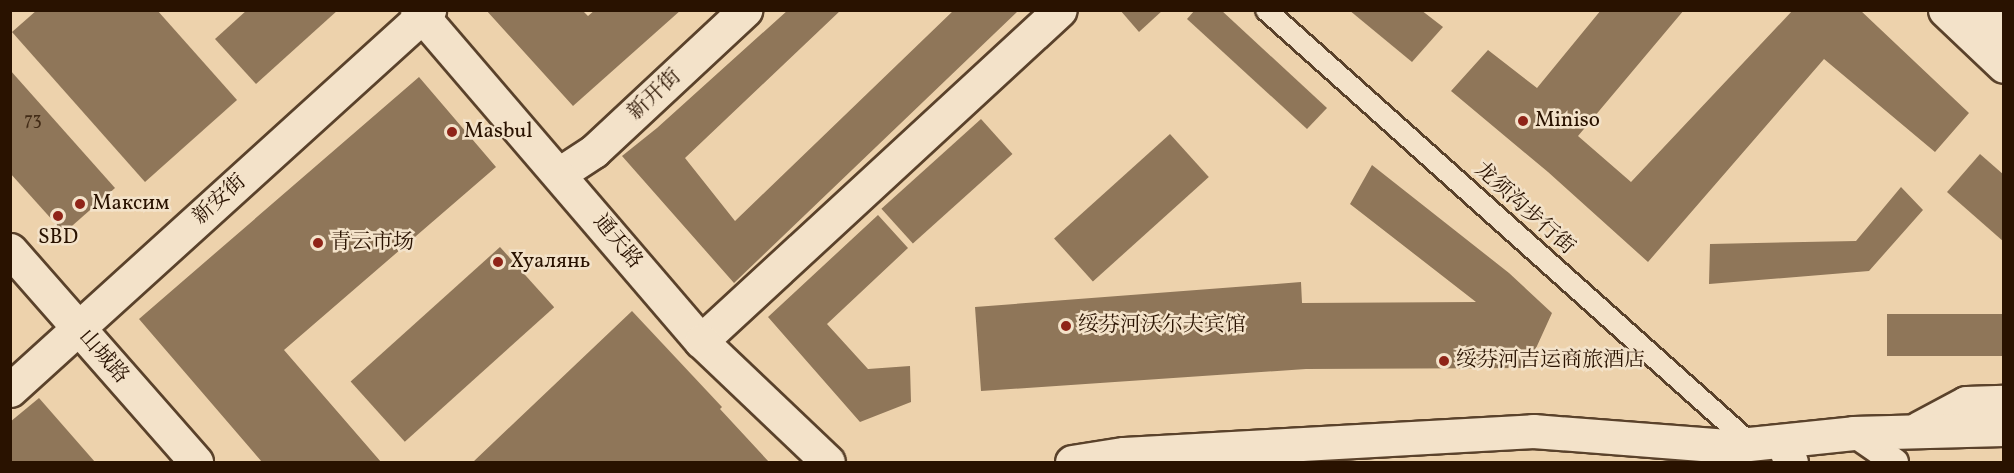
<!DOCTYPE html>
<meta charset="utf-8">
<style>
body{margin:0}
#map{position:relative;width:2014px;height:473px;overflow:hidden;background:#edd2ac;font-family:Vollkorn,"Noto Serif SC",serif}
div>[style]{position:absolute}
.building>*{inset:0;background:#8f7659;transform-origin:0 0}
.roads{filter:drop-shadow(2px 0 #5a422b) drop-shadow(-2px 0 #5a422b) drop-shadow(0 2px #5a422b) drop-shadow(0 -2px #5a422b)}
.pedestrian>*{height:20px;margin:-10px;padding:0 10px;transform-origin:10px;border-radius:10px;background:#f3e2c9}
.minor>*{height:26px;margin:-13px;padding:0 13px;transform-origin:13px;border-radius:13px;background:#f3e2c9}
.tertiary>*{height:33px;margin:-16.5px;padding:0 16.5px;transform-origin:16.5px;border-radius:16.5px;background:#f3e2c9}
.secondary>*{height:33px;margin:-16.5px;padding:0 16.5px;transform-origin:16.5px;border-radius:16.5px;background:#f3e2c9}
.dots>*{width:16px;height:16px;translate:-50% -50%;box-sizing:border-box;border:3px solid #f3e2c9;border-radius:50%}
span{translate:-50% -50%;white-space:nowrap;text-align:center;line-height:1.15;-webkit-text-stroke:5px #f3e2c9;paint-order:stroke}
.number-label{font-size:18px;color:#422b16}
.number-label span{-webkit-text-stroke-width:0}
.street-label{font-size:21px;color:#291200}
.poi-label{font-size:21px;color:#291200}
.left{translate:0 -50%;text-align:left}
.frame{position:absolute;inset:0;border:12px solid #291200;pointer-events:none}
</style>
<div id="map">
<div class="building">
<div style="clip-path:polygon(37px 10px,157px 10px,237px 100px,145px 182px,12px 32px)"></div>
<div style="clip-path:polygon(247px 10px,338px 10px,256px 84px,215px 39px)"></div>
<div style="clip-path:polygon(486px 10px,582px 10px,588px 16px,595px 10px,681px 10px,573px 106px)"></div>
<div style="clip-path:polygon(788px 10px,841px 10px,685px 158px,735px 221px,954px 10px,1019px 10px,734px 283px,622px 156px,657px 128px)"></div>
<div style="clip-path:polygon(1120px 10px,1163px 10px,1139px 32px)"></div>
<div style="clip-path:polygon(1195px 10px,1221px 10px,1327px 108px,1307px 129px,1187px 19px)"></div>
<div style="clip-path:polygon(1349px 10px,1421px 10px,1443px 27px,1412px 62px)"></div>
<div style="clip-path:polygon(1601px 10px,1684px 10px,1578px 136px,1631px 182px,1793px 10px,1860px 10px,1969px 113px,1935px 152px,1824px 59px,1648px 262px,1548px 172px,1451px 91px,1488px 50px,1537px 88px)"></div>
<div style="clip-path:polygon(10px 70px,115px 188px,64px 233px,10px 173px)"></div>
<div style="clip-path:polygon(419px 77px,496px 167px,284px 350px,381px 462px,262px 462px,139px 319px)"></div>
<div style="left:981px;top:119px;width:47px;height:134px;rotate:48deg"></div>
<div style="left:1170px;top:134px;width:58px;height:156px;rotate:48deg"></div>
<div style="clip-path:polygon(1980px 154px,2004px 175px,2004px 242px,1947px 192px)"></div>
<div style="clip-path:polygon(1372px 165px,1509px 273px,1552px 313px,1527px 368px,1306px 369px,981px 391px,975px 307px,1301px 282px,1302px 303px,1476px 302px,1350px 204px)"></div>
<div style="clip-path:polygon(1901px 187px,1923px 210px,1869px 271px,1709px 284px,1710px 244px,1856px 241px)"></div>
<div style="clip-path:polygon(878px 215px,908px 248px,827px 324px,868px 369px,910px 366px,911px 402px,860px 422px,768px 317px)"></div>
<div style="left:500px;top:247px;width:81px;height:201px;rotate:48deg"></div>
<div style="clip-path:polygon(632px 311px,722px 407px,720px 409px,769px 462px,473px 462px)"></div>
<div style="left:2004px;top:314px;width:42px;height:117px;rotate:90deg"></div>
<div style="clip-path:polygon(39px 398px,95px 462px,10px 462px,10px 422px)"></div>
</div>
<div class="roads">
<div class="pedestrian">
<div style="left:1266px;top:10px;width:651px;rotate:41.82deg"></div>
</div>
<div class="minor">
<div style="left:1853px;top:433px;width:51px;rotate:34.6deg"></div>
</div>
<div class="tertiary">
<div style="left:559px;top:174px;width:42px;rotate:-33.3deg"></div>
<div style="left:594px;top:151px;width:207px;rotate:-43deg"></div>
<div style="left:10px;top:250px;width:282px;rotate:48.7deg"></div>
<div style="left:701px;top:341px;width:488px;rotate:-42.7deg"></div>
<div style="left:10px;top:390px;width:566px;rotate:-42.21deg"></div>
<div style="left:1782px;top:441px;width:23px;rotate:67deg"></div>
</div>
<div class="secondary">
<div style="left:417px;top:10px;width:436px;rotate:49.4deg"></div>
<div style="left:701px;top:341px;width:175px;rotate:43.6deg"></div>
<div style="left:1945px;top:10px;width:81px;rotate:43.5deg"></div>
<div style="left:1981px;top:10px;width:31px;rotate:42deg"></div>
<div style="left:1919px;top:428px;width:53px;rotate:-28deg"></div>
<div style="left:1966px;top:403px;width:38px;rotate:-2deg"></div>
<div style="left:1072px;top:462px;width:51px;rotate:-9.1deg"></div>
<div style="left:1101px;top:462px;width:24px;rotate:-19deg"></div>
<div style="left:1124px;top:454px;width:410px;rotate:-3.2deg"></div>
<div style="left:1533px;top:431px;width:198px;rotate:4.4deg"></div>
<div style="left:1730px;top:446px;width:124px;rotate:-6deg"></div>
<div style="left:1853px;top:433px;width:151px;rotate:-1.5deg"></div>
</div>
</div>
<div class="dots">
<div style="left:1523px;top:121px;background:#8f2418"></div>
<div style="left:452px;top:132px;background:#8f2418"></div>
<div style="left:80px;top:204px;background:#8f2418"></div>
<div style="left:58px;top:216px;background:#8f2418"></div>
<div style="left:318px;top:243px;background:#8f2418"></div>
<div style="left:498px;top:262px;background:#8f2418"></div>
<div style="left:1066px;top:326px;background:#8f2418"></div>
<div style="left:1444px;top:361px;background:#8f2418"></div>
</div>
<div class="number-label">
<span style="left:33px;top:121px">73</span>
</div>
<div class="street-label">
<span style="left:655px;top:95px;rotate:-43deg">新开街</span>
<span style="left:220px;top:200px;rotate:-42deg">新安街</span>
<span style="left:1524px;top:209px;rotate:42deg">龙须沟步行街</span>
<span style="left:617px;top:242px;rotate:50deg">通天路</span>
<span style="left:103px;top:357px;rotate:49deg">山城路</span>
</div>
<div class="poi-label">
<span class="left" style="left:1535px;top:121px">Miniso</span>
<span class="left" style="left:464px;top:132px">Masbul</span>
<span class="left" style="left:92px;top:204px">Максим</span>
<span style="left:58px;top:238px">SBD</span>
<span class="left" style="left:330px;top:243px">青云市场</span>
<span class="left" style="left:510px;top:262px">Хуалянь</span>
<span class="left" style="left:1078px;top:326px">绥芬河沃尔夫宾馆</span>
<span class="left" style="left:1456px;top:361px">绥芬河吉运商旅酒店</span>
</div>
<div class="frame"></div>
</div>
